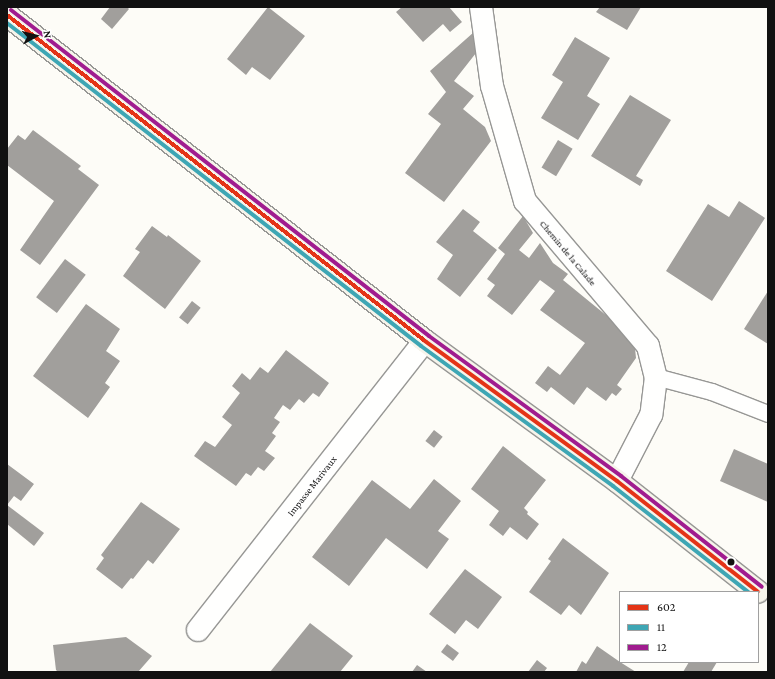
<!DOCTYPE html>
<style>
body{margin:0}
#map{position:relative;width:775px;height:679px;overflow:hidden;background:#fdfcf7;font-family:"Crimson Pro",serif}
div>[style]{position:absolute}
.building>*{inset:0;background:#a19f9c;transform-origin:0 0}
.roads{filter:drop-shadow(1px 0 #979795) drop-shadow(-1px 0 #979795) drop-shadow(0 1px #979795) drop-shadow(0 -1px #979795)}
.service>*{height:16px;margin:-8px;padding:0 8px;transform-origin:8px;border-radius:8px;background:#fffffe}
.minor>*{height:22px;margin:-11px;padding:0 11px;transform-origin:11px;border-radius:11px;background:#fffffe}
.secondary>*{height:22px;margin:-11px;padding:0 11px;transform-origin:11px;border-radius:11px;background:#f6f4eb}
.bus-1>*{height:4px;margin:-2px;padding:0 2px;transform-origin:2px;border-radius:2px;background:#e43417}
.bus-2>*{height:4px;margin:-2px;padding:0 2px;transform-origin:2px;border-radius:2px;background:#3ea6b4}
.bus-3>*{height:4px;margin:-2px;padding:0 2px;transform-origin:2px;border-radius:2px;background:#a01c8f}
.dots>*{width:11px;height:11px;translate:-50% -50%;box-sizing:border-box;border:2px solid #fff;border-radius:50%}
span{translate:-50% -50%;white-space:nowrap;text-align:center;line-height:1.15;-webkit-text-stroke:4px #fff;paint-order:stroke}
.street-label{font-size:10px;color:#111}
.frame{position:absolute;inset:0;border:8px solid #111;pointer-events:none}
.legend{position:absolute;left:619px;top:591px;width:140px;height:72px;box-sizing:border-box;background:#fff;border:1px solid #a0a0a0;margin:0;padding:5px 7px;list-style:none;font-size:12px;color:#111}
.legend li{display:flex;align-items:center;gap:8px;height:20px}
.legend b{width:20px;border:1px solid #a0a0a0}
.north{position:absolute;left:16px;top:16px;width:40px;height:40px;-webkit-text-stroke:3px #fff;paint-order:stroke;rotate:83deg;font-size:11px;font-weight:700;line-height:16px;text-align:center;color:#111}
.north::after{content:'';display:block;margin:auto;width:14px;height:18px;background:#111;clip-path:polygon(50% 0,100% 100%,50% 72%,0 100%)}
</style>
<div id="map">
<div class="building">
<div style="clip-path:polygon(110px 7px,127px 7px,129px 9px,112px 29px,101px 19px)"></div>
<div style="clip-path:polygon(268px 7px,305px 36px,270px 80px,252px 67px,246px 75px,227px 59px)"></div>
<div style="clip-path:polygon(402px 7px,449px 7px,462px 22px,450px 32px,443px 24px,423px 42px,396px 12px)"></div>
<div style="clip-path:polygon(600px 7px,641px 7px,627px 30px,596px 12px)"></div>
<div style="clip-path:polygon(474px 32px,476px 53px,454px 81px,474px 96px,463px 109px,485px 127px,491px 141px,444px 202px,405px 173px,441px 124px,428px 114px,446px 92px,430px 71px)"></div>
<div style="clip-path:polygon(575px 37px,610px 58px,587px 96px,600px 104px,578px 140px,541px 118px,563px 82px,552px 75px)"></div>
<div style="clip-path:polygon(630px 95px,671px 120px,636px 176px,643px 180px,640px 186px,591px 156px)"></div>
<div style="clip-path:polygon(33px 130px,81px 166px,78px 169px,99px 185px,40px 265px,20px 250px,54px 201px,7px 165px,7px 149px,18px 135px,25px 140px)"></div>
<div style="left:558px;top:140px;width:17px;height:32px;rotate:31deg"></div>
<div style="clip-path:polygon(739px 201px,765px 218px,712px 301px,666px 271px,708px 204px,729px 217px)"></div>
<div style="clip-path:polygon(463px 209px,480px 222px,473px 231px,497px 250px,460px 297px,437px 279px,453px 255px,436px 242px)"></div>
<div style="clip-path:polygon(523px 216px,533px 233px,519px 250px,529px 258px,540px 243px,553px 263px,568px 274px,563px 280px,634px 338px,636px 358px,617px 385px,622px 389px,616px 396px,612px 393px,606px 401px,587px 387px,574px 405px,551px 387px,547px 392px,535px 383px,548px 366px,560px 375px,585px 343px,540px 310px,555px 291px,540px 280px,512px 315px,487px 296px,495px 285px,487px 279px,505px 254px,498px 248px)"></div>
<div style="clip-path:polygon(152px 226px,167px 237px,168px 235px,201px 261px,165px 309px,123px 276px,140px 252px,135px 249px)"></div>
<div style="left:65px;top:259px;width:26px;height:48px;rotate:37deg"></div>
<div style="clip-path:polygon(768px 291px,768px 344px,744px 329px)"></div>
<div style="left:192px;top:301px;width:11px;height:21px;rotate:38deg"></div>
<div style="clip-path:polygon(86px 304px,120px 329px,106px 351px,120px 361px,105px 383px,110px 387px,88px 418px,33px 376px)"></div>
<div style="clip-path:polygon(286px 350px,329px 383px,319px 397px,313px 393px,304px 403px,299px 399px,290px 410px,283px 405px,274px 418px,280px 422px,272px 433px,276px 436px,265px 451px,275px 458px,264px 471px,258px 467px,251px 476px,246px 473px,236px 486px,194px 456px,205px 441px,215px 447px,232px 425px,222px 417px,240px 393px,232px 386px,242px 373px,250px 380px,260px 367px,268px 373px)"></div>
<div style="left:434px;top:430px;width:11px;height:14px;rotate:38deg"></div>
<div style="clip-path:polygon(503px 446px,546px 480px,524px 508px,528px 512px,527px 514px,539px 524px,527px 540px,510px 527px,503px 536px,489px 525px,499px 511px,471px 489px)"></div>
<div style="clip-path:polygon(734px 449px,768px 464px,768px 502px,720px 481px)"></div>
<div style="clip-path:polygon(7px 464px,34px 484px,21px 501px,14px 496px,7px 505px)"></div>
<div style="clip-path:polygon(434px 479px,461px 501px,438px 531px,449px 539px,427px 569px,386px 538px,349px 586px,312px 557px,372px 480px,410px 509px)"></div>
<div style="clip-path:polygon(141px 502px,180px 529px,153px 564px,148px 560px,133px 579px,131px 578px,122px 589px,96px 569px,104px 558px,101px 555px)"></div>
<div style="clip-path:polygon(7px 505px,44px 533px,34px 546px,7px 524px)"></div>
<div style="clip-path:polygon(563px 538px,609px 573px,581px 615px,569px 605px,561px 615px,529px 592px,551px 561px,548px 559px)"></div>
<div style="clip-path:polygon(465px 569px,502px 597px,478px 629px,466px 620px,455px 634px,429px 614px)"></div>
<div style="clip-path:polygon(310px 623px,353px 656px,340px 672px,270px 672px)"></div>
<div style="clip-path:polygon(126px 637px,152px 656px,138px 672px,58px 672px,56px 670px,53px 645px)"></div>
<div style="left:447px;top:644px;width:15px;height:10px;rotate:37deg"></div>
<div style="clip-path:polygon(597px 646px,620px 662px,636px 672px,576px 672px,582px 661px,586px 664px)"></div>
<div style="clip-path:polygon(537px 660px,547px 668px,544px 672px,528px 672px)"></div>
<div style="clip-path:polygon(689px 662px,717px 662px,711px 672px,683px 672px)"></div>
<div style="clip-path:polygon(417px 665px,427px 672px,412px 672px)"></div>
</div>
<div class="roads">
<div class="service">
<div style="left:656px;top:377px;width:58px;rotate:15deg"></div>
<div style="left:712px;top:392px;width:60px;rotate:21.4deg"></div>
</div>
<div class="minor">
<div style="left:481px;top:7px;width:80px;rotate:82.1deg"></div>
<div style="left:492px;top:86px;width:120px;rotate:74deg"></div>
<div style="left:525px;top:201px;width:190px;rotate:49.7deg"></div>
<div style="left:648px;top:346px;width:32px;rotate:76deg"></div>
<div style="left:656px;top:377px;width:38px;rotate:97deg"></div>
<div style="left:651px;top:415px;width:74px;rotate:117.3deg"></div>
<div style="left:198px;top:630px;width:367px;rotate:-51.9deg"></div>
</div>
<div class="secondary">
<div style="left:7px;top:15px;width:530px;rotate:37.95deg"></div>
<div style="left:425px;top:341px;width:238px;rotate:36.1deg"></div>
<div style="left:617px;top:481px;width:179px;rotate:38.2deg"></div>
</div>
</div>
<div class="bus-1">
<div style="left:7px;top:15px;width:530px;rotate:37.95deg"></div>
<div style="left:425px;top:341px;width:238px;rotate:36.1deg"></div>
<div style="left:617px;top:481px;width:179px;rotate:38.2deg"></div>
</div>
<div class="bus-2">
<div style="left:7px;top:23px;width:525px;rotate:37.96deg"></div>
<div style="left:421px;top:346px;width:238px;rotate:36.1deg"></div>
<div style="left:613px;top:486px;width:172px;rotate:38.1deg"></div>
</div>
<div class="bus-3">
<div style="left:11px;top:10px;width:530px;rotate:37.95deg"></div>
<div style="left:429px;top:336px;width:238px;rotate:36.1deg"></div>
<div style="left:621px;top:476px;width:179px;rotate:38.2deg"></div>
</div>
<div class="dots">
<div style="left:731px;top:562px;background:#111"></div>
</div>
<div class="street-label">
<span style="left:568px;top:253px;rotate:50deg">Chemin de la Calade</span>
<span style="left:312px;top:486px;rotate:-52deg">Impasse Marivaux</span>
</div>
<div class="frame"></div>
<ul class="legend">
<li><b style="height:5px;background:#e43417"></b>602</li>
<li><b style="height:5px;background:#3ea6b4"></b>11</li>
<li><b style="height:5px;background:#a01c8f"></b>12</li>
</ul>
<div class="north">N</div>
</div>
